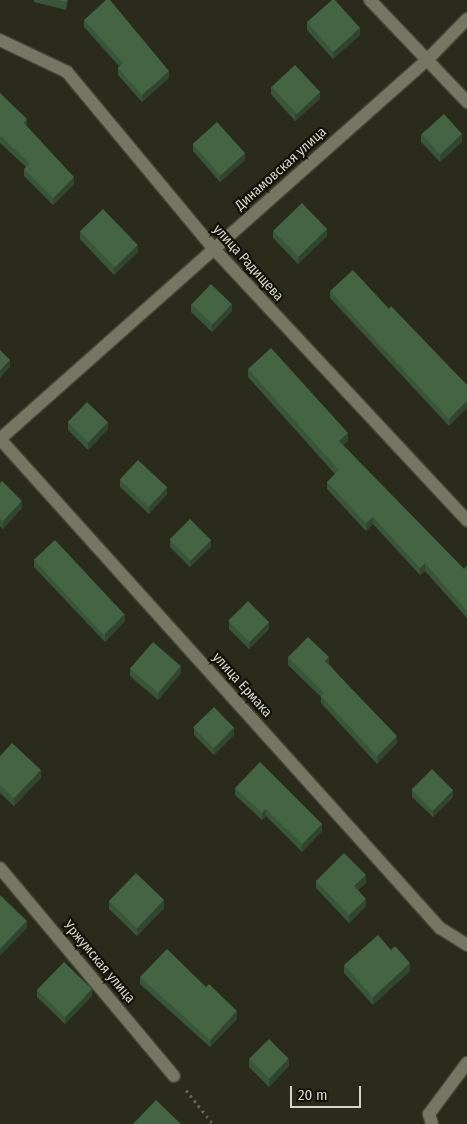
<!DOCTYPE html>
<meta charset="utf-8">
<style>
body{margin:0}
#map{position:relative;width:467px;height:1124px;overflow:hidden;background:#2a2b1a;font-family:"Fira Sans Condensed",sans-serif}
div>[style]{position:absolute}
.path>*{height:3px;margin-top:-1.5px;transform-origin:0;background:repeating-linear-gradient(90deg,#606151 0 2.5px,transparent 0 6.5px)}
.roads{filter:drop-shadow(1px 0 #454638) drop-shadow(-1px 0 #454638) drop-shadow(0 1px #454638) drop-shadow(0 -1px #454638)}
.service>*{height:12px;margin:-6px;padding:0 6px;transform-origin:6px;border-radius:6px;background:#757763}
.minor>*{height:12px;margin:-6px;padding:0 6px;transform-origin:6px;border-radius:6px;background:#757763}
.wall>*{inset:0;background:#3a563a}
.shaded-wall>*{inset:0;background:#30462f}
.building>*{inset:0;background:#446443;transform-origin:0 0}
span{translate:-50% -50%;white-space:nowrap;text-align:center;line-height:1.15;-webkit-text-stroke:4.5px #13130b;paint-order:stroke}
.street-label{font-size:14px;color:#d5d6cb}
.scale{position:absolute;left:290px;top:1086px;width:71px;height:22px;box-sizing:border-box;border:2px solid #d5d6cb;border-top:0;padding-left:6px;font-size:15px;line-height:18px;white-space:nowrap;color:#d5d6cb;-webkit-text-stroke:4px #13130b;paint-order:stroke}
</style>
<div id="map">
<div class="path">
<div style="left:186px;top:1090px;width:43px;rotate:51.5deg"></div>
</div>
<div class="roads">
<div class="service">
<div style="left:429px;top:1114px;width:10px;rotate:73deg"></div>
</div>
<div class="minor">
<div style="left:370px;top:0;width:141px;rotate:46.4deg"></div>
<div style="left:0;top:40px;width:74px;rotate:25.5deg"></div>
<div style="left:67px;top:72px;width:230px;rotate:50.3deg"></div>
<div style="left:214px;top:249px;width:371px;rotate:47deg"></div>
<div style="left:0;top:439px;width:658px;rotate:48.02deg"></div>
<div style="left:440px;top:928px;width:32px;rotate:32deg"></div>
<div style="left:0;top:439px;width:572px;rotate:-41.6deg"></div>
<div style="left:428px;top:59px;width:56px;rotate:-45.7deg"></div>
<div style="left:0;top:868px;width:271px;rotate:50.1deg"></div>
<div style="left:429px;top:1114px;width:64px;rotate:-53.3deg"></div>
</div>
</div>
<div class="wall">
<div style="clip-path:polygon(34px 0,68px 0,66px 10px,34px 2px)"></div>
<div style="clip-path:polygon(84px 20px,169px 78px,142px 102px,118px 75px,118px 68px,119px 66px,84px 27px)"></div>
<div style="clip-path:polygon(307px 22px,360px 35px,333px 59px,307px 30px)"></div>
<div style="clip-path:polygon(271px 86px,320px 99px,295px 121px,271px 94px)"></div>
<div style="clip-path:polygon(0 93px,74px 184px,53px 205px,24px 176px,24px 169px,26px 167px,0 143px)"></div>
<div style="clip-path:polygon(421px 134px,462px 142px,440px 162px,421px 142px)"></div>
<div style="clip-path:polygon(193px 144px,245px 160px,220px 182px,193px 151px)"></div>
<div style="clip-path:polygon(80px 231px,138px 252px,114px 275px,80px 239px)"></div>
<div style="clip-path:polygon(273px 231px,327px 236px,298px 264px,273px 238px)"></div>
<div style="clip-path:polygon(330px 291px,389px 309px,467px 385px,449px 426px,330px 298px)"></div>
<div style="clip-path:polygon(191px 304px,232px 311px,212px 332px,191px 312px)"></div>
<div style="clip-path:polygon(248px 369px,348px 441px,343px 445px,464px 569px,467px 566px,467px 618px,425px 571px,420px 575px,373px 524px,366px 531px,327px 489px,327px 482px,335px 474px,248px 377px)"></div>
<div style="clip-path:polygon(68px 422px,108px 429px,88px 450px,68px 430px)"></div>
<div style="clip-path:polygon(120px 480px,167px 494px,149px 514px,120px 487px)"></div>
<div style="clip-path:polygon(0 483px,22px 508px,3px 529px,0 526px)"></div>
<div style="clip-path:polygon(170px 540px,211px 547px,190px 567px,170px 547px)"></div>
<div style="clip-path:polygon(34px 560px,125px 621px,105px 642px,34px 567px)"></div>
<div style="clip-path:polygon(229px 622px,269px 629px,249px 649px,229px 629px)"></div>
<div style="clip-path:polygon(288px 657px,329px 664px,397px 743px,377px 764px,321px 703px,321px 697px,288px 665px)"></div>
<div style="clip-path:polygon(130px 668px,181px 673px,158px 700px,130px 676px)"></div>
<div style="clip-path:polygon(194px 728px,234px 735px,214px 755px,194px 735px)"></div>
<div style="clip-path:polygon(0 756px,41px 778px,14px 806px,0 793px)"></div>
<div style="clip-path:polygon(235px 788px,322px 831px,302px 852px,266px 816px,262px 820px,235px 795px)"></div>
<div style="clip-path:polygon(412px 790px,453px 797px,433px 817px,412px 797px)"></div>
<div style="clip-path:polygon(316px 881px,366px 883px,358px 890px,366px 906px,349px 923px,316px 888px)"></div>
<div style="clip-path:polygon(109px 901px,164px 908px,137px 936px,109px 909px)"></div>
<div style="clip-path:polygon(344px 965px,410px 971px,373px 1005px,344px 973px)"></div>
<div style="clip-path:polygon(140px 977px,237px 1019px,210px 1047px,140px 984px)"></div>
<div style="clip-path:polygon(37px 990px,92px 996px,65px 1024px,37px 997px)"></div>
<div style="clip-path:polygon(249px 1059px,289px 1066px,269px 1087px,249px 1067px)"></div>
</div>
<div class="shaded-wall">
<div style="clip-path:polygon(67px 0,68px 0,66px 10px,66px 2px)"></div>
<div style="clip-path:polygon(360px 28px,360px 35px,333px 59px,333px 52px)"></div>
<div style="clip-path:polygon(169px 71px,169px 78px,142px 102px,142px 95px)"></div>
<div style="clip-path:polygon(320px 92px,320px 99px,295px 121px,295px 114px)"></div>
<div style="clip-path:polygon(27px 119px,27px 127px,24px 131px,24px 123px)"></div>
<div style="clip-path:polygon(462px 134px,462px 142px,440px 162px,440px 155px)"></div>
<div style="clip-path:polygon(245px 153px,245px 160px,220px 182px,220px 175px)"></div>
<div style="clip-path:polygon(74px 177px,74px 184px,53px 205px,53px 198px)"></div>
<div style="clip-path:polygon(327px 229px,327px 236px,298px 264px,298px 257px)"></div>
<div style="clip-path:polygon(138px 245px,138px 252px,114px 275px,114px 267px)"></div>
<div style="clip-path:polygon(232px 304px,232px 311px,212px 332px,212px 324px)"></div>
<div style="clip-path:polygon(10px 360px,10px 367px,0 378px,0 371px)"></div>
<div style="clip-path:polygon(467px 401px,467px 408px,449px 426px,449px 419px)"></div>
<div style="clip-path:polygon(108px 422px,108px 429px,88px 450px,88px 442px)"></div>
<div style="clip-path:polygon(348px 433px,348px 441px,339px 448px,339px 441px)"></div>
<div style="clip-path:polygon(167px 487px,167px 494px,149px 514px,149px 507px)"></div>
<div style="clip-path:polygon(22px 501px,22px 508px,3px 529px,3px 521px)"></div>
<div style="clip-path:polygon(373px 517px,373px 524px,366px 531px,366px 523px)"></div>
<div style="clip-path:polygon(211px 540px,211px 547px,190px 567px,190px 560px)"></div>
<div style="clip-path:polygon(425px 563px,425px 571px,420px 575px,420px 568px)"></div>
<div style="clip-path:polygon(125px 614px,125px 621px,105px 642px,105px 634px)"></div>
<div style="clip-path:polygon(269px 622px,269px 629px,249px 649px,249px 642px)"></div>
<div style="clip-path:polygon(329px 657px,329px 665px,325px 661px)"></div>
<div style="clip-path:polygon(181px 666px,181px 673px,158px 700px,158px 693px)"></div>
<div style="clip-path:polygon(234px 728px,234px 735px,214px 755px,214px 748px)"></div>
<div style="clip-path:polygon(397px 736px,397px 743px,377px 764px,377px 756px)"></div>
<div style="clip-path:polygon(41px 770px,41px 778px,14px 806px,14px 798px)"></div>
<div style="clip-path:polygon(453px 790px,453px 797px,433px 817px,433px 810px)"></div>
<div style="clip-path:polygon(266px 809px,266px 816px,262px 820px,262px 813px)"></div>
<div style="clip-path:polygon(322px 824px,322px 831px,302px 852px,302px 844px)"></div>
<div style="clip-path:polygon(366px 875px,366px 883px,354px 894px,354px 886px)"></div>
<div style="clip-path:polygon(366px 899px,366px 906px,349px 923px,349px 915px)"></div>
<div style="clip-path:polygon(164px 900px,164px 908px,137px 936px,137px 928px)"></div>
<div style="clip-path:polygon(27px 921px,27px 928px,0 956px,0 949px)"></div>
<div style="clip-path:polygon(410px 963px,410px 971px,373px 1005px,373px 997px)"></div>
<div style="clip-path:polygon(92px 989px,92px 996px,65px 1024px,65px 1017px)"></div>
<div style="clip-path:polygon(237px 1011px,237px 1019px,210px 1047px,210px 1040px)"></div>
<div style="clip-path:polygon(289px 1059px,289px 1066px,269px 1087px,269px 1079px)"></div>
</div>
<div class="building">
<div style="clip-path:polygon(56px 0,67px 0,66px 2px)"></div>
<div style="clip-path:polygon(106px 0,110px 0,169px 71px,142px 95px,118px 68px,123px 63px,84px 20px)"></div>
<div style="clip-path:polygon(332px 0,335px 0,360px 28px,333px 52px,307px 22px)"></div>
<div style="left:295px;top:65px;width:37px;height:32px;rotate:47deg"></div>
<div style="clip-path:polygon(0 93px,27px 119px,24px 123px,74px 177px,53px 198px,24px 169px,30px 164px,0 135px)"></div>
<div style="left:444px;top:114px;width:27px;height:30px;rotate:48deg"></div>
<div style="left:217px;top:122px;width:42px;height:33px;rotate:48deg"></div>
<div style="left:302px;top:203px;width:36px;height:40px;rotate:46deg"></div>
<div style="left:103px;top:209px;width:50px;height:32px;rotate:46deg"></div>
<div style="clip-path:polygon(353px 270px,389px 309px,391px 306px,467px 385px,467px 401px,449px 419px,330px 291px)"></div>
<div style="left:211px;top:284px;width:29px;height:28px;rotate:44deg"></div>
<div style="clip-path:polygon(271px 348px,348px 433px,339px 441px,464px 569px,467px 566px,467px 611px,425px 563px,420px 568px,373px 517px,366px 523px,327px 482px,339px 470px,248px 369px)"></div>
<div style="clip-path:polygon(0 350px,10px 360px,0 371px)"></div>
<div style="left:87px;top:402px;width:29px;height:28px;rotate:44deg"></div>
<div style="left:138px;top:460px;width:40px;height:27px;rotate:43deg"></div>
<div style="clip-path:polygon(2px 481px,22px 501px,3px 521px,0 519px,0 483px)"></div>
<div style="left:190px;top:519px;width:30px;height:29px;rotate:45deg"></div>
<div style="left:55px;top:540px;width:102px;height:29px;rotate:47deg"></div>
<div style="left:248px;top:601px;width:30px;height:28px;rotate:45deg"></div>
<div style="clip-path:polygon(308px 637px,329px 657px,325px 661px,397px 736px,377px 756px,321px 696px,324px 693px,288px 657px)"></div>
<div style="left:153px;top:642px;width:37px;height:35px;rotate:41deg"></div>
<div style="left:214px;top:707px;width:29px;height:29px;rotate:46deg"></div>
<div style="clip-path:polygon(12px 743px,41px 770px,14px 798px,0 785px,0 756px)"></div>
<div style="clip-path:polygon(260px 762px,322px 824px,302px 844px,266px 809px,262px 813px,235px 788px)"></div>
<div style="left:432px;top:769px;width:30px;height:29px;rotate:45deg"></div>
<div style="clip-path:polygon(344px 853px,366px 875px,354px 886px,366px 899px,349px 915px,316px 881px)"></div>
<div style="left:136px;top:873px;width:39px;height:39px;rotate:44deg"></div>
<div style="clip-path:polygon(0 895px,27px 921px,0 949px)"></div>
<div style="clip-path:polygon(378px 935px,391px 950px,395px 946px,410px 963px,373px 997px,344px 965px)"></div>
<div style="clip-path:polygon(167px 949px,206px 987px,209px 984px,237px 1011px,210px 1040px,140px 977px)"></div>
<div style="left:64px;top:962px;width:39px;height:39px;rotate:44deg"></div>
<div style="left:269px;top:1039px;width:28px;height:28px;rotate:45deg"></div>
<div style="clip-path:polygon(156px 1100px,181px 1124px,133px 1124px)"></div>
</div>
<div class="street-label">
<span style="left:281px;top:169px;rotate:-42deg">Динамовская улица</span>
<span style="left:248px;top:263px;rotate:48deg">улица Радищева</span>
<span style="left:242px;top:685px;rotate:48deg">улица Ермака</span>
<span style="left:99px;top:962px;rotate:50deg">Уржумская улица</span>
</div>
<div class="scale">20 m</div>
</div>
